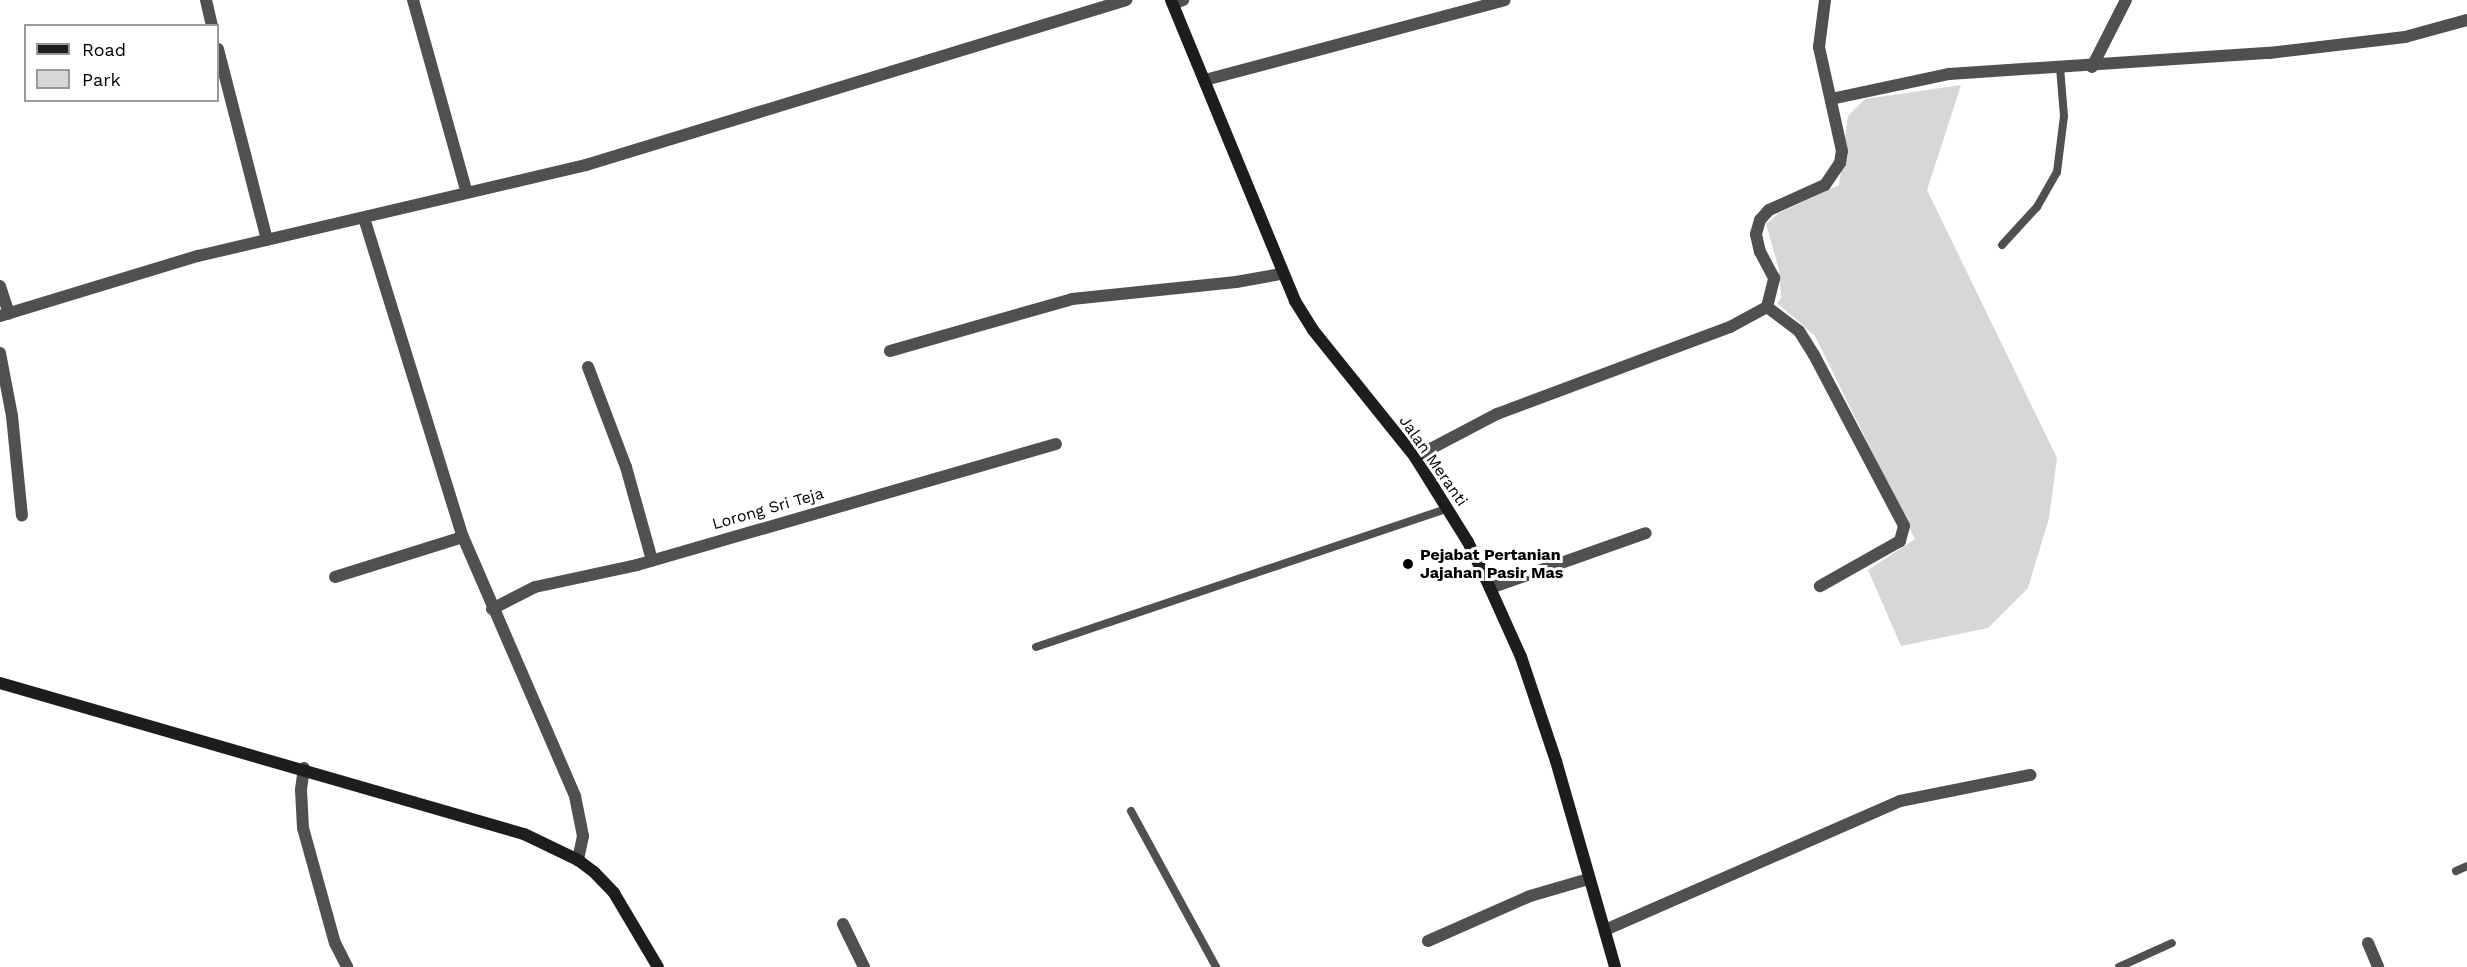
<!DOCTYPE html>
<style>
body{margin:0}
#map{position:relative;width:2467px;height:967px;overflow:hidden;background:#fff;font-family:"Work Sans",sans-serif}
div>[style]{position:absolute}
.green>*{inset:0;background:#d7d7d7}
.lane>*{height:8px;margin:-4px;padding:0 4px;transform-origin:4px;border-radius:4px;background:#505050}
.street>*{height:12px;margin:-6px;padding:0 6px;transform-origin:6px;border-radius:6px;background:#505050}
.secondary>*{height:12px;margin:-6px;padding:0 6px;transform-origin:6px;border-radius:6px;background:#1d1d1d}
.dots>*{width:16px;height:16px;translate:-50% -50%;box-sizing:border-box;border:3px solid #fff;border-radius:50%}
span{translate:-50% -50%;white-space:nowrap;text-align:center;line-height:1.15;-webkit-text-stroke:6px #fff;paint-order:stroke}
.street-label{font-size:16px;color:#000}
.poi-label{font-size:16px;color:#000;font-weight:700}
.left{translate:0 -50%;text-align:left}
.legend{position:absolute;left:24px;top:24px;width:195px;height:78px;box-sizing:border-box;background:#fff;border:2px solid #999;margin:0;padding:8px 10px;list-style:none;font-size:18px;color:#000}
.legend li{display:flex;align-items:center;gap:12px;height:30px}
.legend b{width:30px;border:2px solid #999}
</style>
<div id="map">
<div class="green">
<div style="clip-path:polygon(1961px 85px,1927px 190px,2057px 458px,2049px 518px,2028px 588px,1988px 628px,1901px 646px,1868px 570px,1915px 539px,1815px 336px,1777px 303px,1781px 298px,1779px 270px,1766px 224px,1779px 213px,1839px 185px,1848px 116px,1865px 99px)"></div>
</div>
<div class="lane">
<div style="left:2002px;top:245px;width:52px;rotate:-47.4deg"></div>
<div style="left:2037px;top:207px;width:40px;rotate:-60.3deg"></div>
<div style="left:2057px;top:172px;width:56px;rotate:-82.9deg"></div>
<div style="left:2064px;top:116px;width:49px;rotate:-94.7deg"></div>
<div style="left:1036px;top:647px;width:435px;rotate:-18.6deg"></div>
<div style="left:1131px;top:811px;width:178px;rotate:61.4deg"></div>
<div style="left:2456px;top:871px;width:12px;rotate:-24deg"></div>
<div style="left:2119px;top:967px;width:58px;rotate:-24.4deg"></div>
</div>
<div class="street">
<div style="left:206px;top:0;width:27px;rotate:77deg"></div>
<div style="left:413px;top:0;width:200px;rotate:74.4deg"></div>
<div style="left:1173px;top:4px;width:11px;rotate:-22deg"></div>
<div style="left:218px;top:49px;width:197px;rotate:75.6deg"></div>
<div style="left:2092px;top:67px;width:75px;rotate:-63.1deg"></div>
<div style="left:1205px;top:80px;width:310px;rotate:-14.9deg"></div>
<div style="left:1831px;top:99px;width:121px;rotate:-12deg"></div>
<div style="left:1949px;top:74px;width:321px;rotate:-3.8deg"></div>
<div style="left:2269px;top:53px;width:137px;rotate:-6.7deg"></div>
<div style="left:2405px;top:37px;width:64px;rotate:-15.3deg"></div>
<div style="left:364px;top:218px;width:334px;rotate:72.8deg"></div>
<div style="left:463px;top:537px;width:282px;rotate:66.6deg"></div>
<div style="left:575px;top:796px;width:41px;rotate:78.7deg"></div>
<div style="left:583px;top:836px;width:25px;rotate:102deg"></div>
<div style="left:0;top:286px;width:29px;rotate:72deg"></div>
<div style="left:1767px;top:307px;width:40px;rotate:37deg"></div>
<div style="left:1799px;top:331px;width:28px;rotate:58deg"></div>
<div style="left:1814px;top:355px;width:193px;rotate:62.2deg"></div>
<div style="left:1904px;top:526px;width:16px;rotate:105deg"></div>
<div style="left:1900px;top:541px;width:92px;rotate:150.6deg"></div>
<div style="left:0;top:316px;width:207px;rotate:-16.9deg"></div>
<div style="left:198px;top:256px;width:399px;rotate:-13.2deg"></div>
<div style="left:586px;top:165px;width:565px;rotate:-16.99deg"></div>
<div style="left:890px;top:351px;width:189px;rotate:-15.9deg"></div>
<div style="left:1072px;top:299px;width:165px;rotate:-5.9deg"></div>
<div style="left:1236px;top:282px;width:46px;rotate:-10.1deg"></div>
<div style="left:0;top:353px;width:64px;rotate:79.2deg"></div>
<div style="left:12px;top:416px;width:100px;rotate:84.3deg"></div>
<div style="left:588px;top:367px;width:107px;rotate:69.2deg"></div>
<div style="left:626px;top:467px;width:97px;rotate:74.4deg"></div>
<div style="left:1415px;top:457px;width:93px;rotate:-27.7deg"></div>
<div style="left:1497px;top:414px;width:249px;rotate:-20.5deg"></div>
<div style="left:1730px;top:327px;width:42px;rotate:-28.4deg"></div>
<div style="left:1767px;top:307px;width:30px;rotate:-76deg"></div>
<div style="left:1774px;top:278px;width:30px;rotate:-118deg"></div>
<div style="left:1760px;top:252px;width:18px;rotate:-103deg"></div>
<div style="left:1756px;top:234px;width:15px;rotate:-74deg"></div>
<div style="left:1760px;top:220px;width:13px;rotate:-48deg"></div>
<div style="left:1769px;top:210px;width:61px;rotate:-24.1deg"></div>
<div style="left:1825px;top:185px;width:27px;rotate:-56deg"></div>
<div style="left:1840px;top:163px;width:12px;rotate:-81deg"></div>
<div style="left:1842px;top:151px;width:107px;rotate:-102.5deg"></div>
<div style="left:1819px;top:47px;width:47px;rotate:-82.7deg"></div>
<div style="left:335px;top:577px;width:134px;rotate:-17.4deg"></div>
<div style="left:1490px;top:588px;width:165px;rotate:-19.4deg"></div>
<div style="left:492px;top:609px;width:48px;rotate:-27.1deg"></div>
<div style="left:535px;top:587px;width:104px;rotate:-12.2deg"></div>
<div style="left:637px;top:565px;width:436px;rotate:-16.1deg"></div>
<div style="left:304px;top:768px;width:22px;rotate:98deg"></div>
<div style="left:301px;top:790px;width:38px;rotate:87deg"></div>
<div style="left:303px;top:828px;width:119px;rotate:74.5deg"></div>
<div style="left:335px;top:943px;width:27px;rotate:63deg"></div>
<div style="left:843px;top:924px;width:48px;rotate:64deg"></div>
<div style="left:1605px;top:930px;width:322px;rotate:-23.6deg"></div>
<div style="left:1900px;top:801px;width:133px;rotate:-11.3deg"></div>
<div style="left:1428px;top:941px;width:111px;rotate:-23.8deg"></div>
<div style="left:1530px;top:896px;width:61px;rotate:-16.1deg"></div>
<div style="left:2368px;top:943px;width:26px;rotate:67deg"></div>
</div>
<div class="secondary">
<div style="left:1171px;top:0;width:326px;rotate:67.6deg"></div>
<div style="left:1295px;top:301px;width:34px;rotate:58deg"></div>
<div style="left:1313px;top:330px;width:163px;rotate:51.2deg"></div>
<div style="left:1415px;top:457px;width:100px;rotate:58.1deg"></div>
<div style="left:1468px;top:542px;width:51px;rotate:64.4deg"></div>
<div style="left:1490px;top:588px;width:76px;rotate:65.8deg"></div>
<div style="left:1521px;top:657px;width:110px;rotate:71.4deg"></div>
<div style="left:1556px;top:761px;width:214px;rotate:74deg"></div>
<div style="left:0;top:683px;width:545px;rotate:16.08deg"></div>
<div style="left:524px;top:834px;width:60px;rotate:25.7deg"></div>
<div style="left:578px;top:860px;width:20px;rotate:37deg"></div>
<div style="left:594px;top:872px;width:29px;rotate:46deg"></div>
<div style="left:614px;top:893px;width:86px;rotate:59.3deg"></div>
</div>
<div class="dots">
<div style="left:1408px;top:564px;background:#000"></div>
</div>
<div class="street-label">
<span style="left:1433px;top:461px;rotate:55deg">Jalan Meranti</span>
<span style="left:768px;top:509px;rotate:-16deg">Lorong Sri Teja</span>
</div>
<div class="poi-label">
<span class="left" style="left:1420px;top:564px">Pejabat Pertanian<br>Jajahan Pasir Mas</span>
</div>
<ul class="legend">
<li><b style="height:8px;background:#1d1d1d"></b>Road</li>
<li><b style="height:16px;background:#d7d7d7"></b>Park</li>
</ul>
</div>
